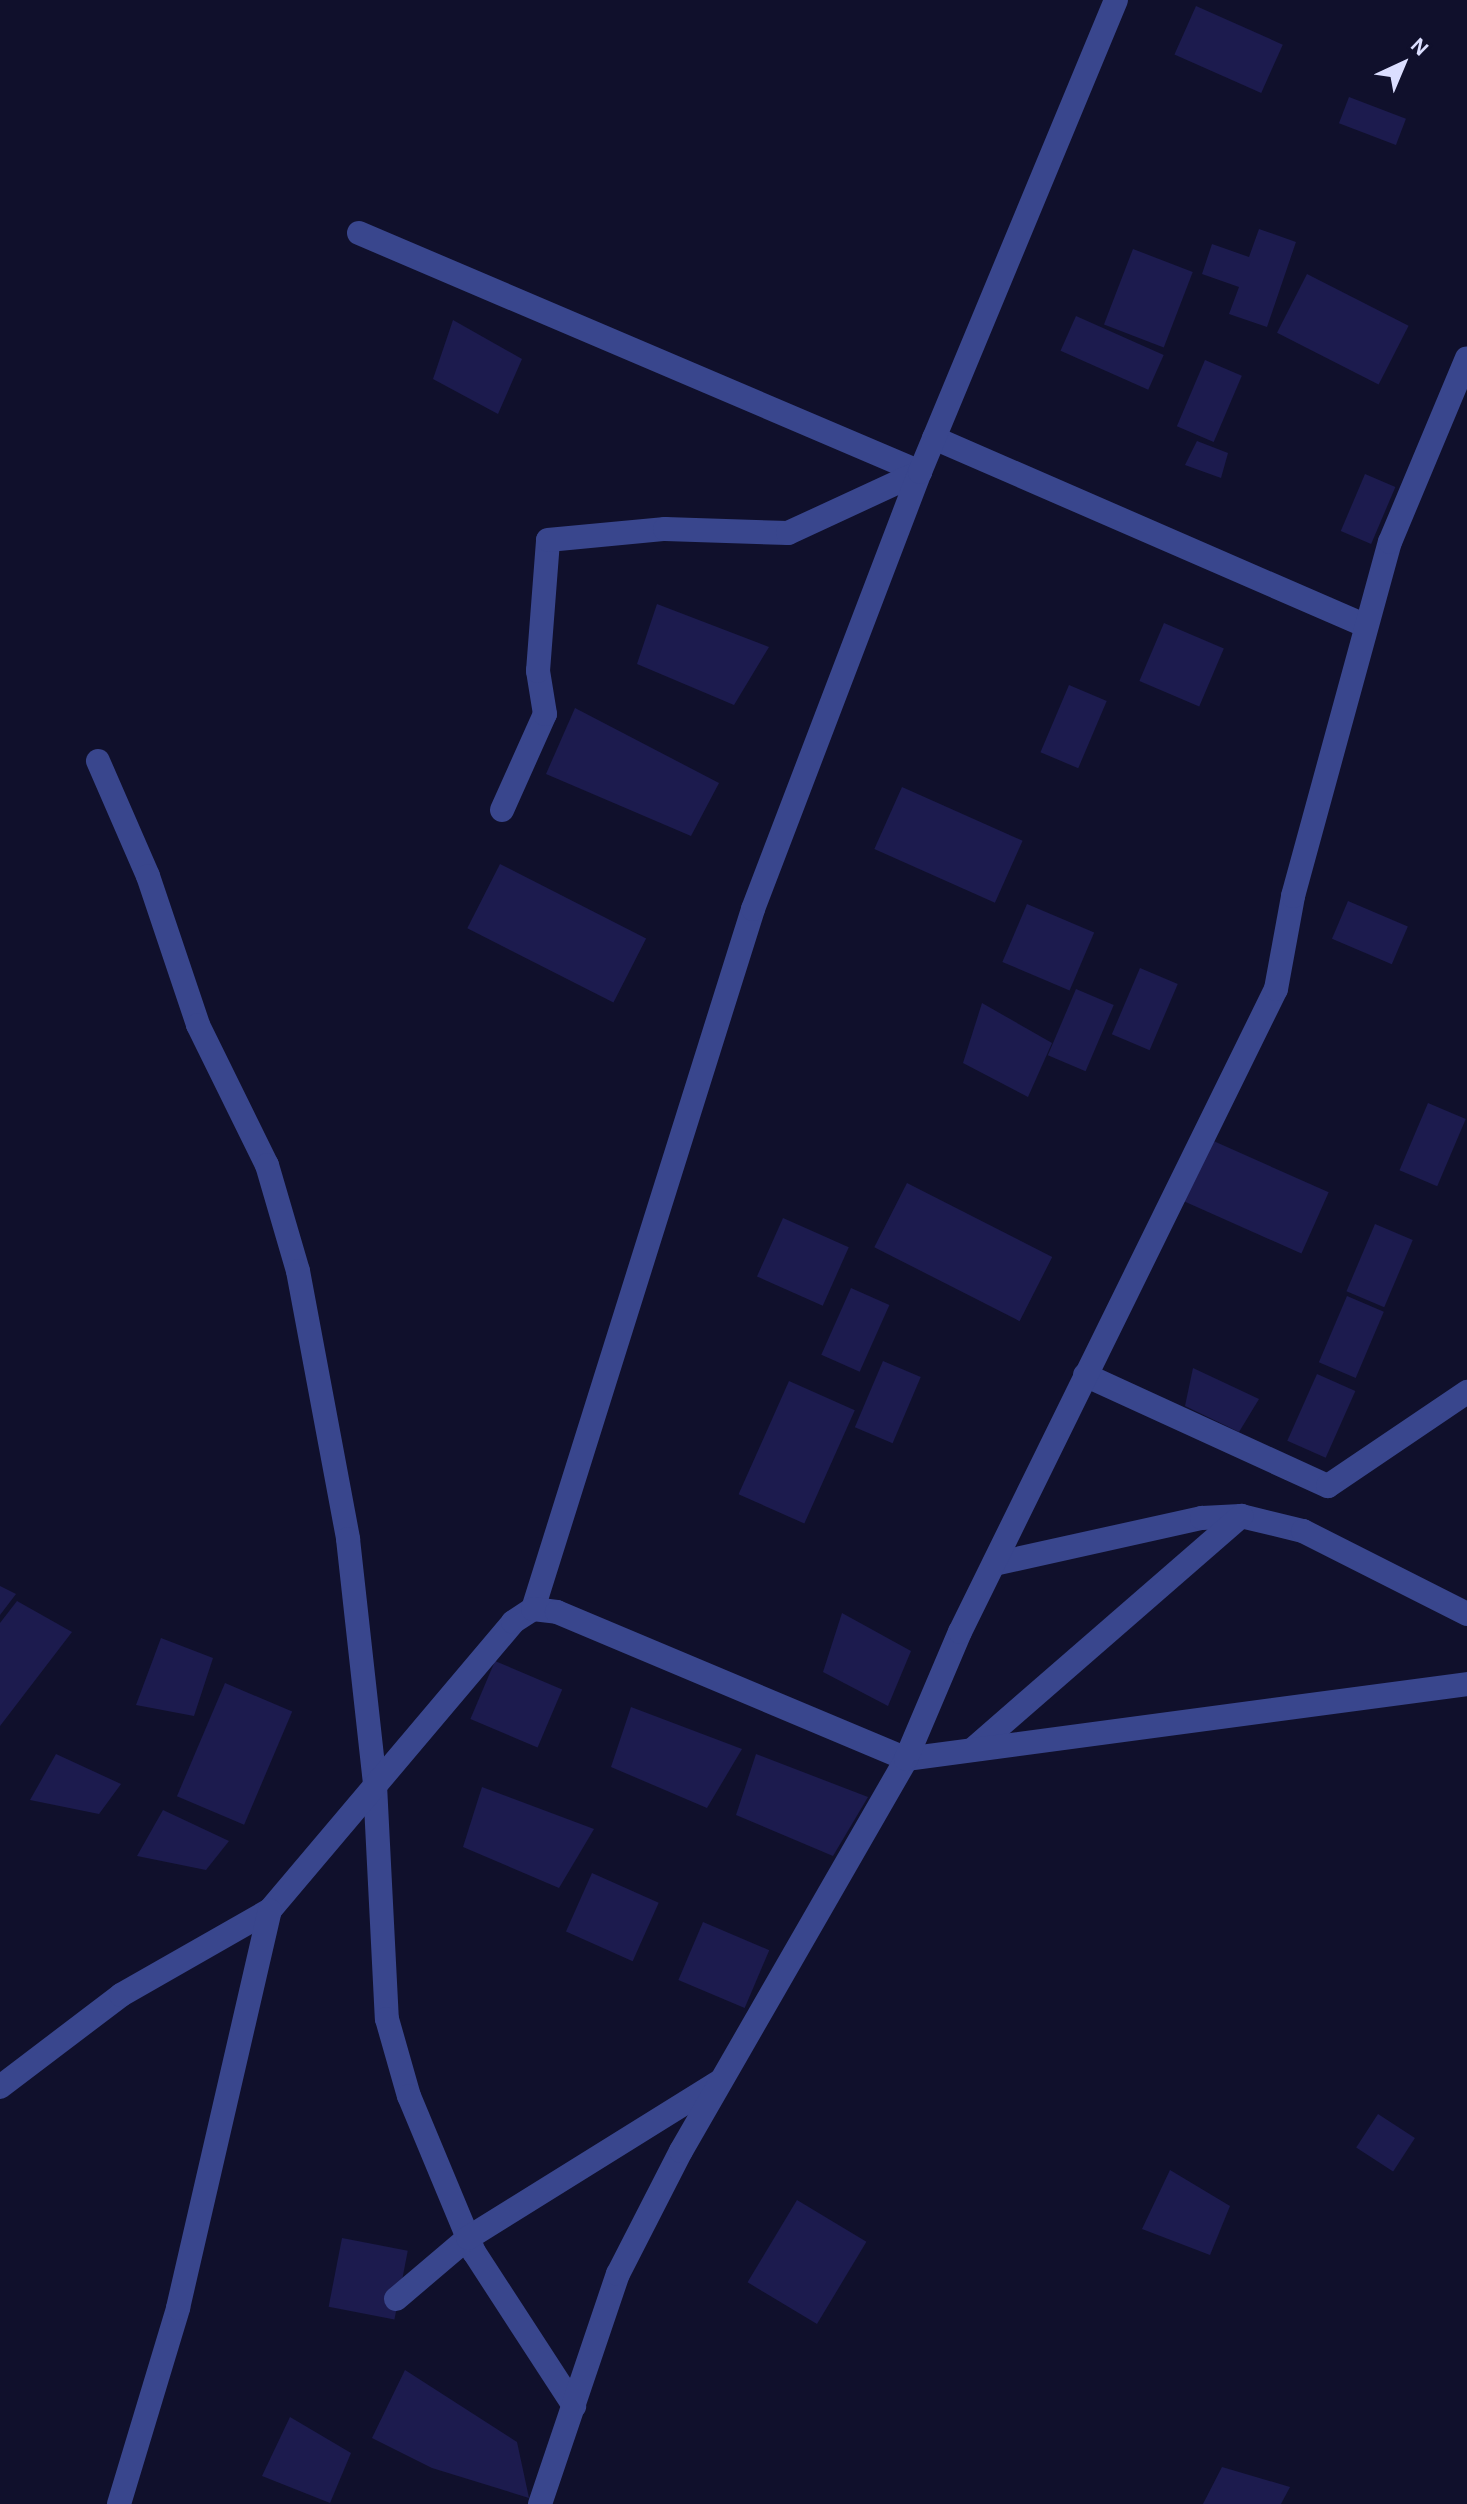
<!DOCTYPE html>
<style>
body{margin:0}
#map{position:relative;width:1467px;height:2504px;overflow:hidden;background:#10102c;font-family:"Alegreya Sans",sans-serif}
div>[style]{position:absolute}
.building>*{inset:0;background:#1c1b4e;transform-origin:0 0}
.minor>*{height:24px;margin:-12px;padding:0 12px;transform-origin:12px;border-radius:12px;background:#39468d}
span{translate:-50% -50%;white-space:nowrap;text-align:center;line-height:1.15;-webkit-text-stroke:6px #10102c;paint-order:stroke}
.north{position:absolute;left:1363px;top:24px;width:80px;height:80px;-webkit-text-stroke:6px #10102c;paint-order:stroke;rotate:44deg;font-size:22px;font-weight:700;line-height:32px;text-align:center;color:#dbdeff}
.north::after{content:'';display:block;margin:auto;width:28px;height:36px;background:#dbdeff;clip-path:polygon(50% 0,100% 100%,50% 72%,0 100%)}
</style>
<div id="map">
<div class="building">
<div style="left:1196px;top:6px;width:95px;height:53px;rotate:24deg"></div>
<div style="left:1349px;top:97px;width:61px;height:28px;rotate:21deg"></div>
<div style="clip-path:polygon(1259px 229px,1296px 242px,1267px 327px,1229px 314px,1239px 287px,1202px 274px,1212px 244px,1249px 257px)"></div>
<div style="left:1133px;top:249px;width:64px;height:81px;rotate:21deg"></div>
<div style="left:1307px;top:274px;width:114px;height:66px;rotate:27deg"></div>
<div style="left:1076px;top:316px;width:96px;height:38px;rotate:24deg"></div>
<div style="clip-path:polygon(453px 320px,522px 359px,498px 414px,433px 379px)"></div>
<div style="left:1205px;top:360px;width:40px;height:72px;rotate:23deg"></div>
<div style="clip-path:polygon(1197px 441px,1228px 453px,1221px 478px,1185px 465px)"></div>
<div style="left:1365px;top:474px;width:33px;height:62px;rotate:23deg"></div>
<div style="clip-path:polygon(657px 604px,769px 647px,734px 705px,637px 664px)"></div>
<div style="left:1164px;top:623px;width:65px;height:63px;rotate:23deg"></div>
<div style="left:1069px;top:685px;width:41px;height:73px;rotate:23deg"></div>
<div style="clip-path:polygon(575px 708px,719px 783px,691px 836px,546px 774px)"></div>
<div style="left:902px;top:787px;width:132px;height:68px;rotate:24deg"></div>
<div style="left:500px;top:864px;width:164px;height:72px;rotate:27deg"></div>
<div style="left:1348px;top:901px;width:65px;height:41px;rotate:23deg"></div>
<div style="left:1027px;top:904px;width:73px;height:63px;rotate:23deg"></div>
<div style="left:1140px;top:968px;width:41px;height:72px;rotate:23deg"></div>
<div style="left:1076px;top:989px;width:41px;height:72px;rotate:23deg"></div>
<div style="clip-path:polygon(982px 1003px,1052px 1043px,1028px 1097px,963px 1063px)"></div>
<div style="left:1428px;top:1103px;width:41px;height:73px;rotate:23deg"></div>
<div style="left:1209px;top:1139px;width:131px;height:67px;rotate:24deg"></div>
<div style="left:907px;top:1183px;width:163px;height:72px;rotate:27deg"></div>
<div style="left:783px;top:1218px;width:72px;height:64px;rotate:24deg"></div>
<div style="left:1375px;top:1224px;width:41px;height:73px;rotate:23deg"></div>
<div style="left:851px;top:1288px;width:42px;height:73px;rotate:24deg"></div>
<div style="left:1347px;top:1296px;width:40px;height:72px;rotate:23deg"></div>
<div style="left:883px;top:1361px;width:41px;height:72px;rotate:23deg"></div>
<div style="clip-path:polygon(1193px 1368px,1259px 1399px,1239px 1432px,1185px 1406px)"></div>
<div style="left:1317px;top:1374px;width:42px;height:73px;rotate:24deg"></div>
<div style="left:789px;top:1381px;width:72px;height:124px;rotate:24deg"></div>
<div style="clip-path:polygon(0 1586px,16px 1594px,0 1615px)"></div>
<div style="clip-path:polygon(17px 1601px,72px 1632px,0 1726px,0 1623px)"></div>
<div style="clip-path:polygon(842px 1613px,911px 1651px,888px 1706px,823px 1672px)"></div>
<div style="clip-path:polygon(161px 1638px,213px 1658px,194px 1716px,136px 1705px)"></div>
<div style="left:495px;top:1661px;width:73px;height:63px;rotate:23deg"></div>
<div style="left:225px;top:1683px;width:73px;height:123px;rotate:23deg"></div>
<div style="clip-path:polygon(631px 1707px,742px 1749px,707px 1808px,611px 1767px)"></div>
<div style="clip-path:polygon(56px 1754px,121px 1784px,99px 1814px,30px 1800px)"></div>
<div style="clip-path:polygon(756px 1754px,868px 1797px,833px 1856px,736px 1815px)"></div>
<div style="clip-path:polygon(482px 1787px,594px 1829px,559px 1888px,463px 1847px)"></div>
<div style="clip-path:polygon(163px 1810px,229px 1841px,206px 1870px,137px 1856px)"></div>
<div style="left:592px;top:1873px;width:73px;height:64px;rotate:24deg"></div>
<div style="left:703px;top:1922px;width:72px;height:63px;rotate:23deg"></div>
<div style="left:1378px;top:2114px;width:44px;height:40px;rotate:33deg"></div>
<div style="clip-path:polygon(1170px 2170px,1230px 2206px,1210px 2255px,1142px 2229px)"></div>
<div style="left:797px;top:2200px;width:81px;height:96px;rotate:31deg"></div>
<div style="left:342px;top:2238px;width:67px;height:70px;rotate:11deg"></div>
<div style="clip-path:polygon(405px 2370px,517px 2442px,529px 2498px,432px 2468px,372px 2438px)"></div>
<div style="clip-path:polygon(290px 2417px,351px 2453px,330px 2503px,262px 2476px)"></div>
<div style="clip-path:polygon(1222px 2467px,1290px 2487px,1281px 2504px,1203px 2504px)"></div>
</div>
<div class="minor">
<div style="left:359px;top:233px;width:610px;rotate:23.08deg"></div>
<div style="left:934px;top:438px;width:471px;rotate:23.5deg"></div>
<div style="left:98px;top:761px;width:125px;rotate:66.5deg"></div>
<div style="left:148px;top:876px;width:157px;rotate:71.4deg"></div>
<div style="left:198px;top:1025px;width:156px;rotate:63.8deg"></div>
<div style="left:267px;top:1165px;width:110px;rotate:73.7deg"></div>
<div style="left:298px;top:1271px;width:273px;rotate:79.4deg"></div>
<div style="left:348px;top:1539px;width:247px;rotate:83.7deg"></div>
<div style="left:375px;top:1785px;width:234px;rotate:87.1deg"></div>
<div style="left:387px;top:2019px;width:80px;rotate:74.1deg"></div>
<div style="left:409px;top:2096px;width:169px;rotate:67.4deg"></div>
<div style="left:474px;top:2252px;width:184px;rotate:57deg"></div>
<div style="left:502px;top:810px;width:105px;rotate:-65.9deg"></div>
<div style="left:545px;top:714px;width:44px;rotate:-99.2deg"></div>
<div style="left:538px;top:671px;width:131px;rotate:-85.6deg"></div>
<div style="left:548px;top:540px;width:118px;rotate:-5.4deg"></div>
<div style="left:665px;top:529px;width:123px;rotate:1.9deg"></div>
<div style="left:788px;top:533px;width:145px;rotate:-24.8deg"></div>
<div style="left:1085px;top:1375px;width:267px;rotate:24.6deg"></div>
<div style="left:1328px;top:1486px;width:168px;rotate:-34.1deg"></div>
<div style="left:994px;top:1564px;width:213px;rotate:-12.5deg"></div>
<div style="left:1202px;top:1518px;width:39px;rotate:-3deg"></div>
<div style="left:1241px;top:1516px;width:64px;rotate:13.6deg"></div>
<div style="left:1303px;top:1531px;width:184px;rotate:26.8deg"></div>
<div style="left:533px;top:1609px;width:734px;rotate:-72.55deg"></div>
<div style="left:753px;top:909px;width:468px;rotate:-69.1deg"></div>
<div style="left:920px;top:472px;width:511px;rotate:-67.45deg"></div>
<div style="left:972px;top:1750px;width:357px;rotate:-41deg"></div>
<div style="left:0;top:2087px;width:152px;rotate:-37.2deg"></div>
<div style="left:121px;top:1995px;width:172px;rotate:-29.7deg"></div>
<div style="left:270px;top:1910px;width:377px;rotate:-49.8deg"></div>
<div style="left:513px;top:1622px;width:24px;rotate:-33deg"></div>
<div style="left:533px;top:1609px;width:24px;rotate:7deg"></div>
<div style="left:557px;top:1612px;width:379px;rotate:22.8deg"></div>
<div style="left:906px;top:1759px;width:566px;rotate:-7.61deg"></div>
<div style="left:396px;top:2299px;width:94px;rotate:-40.3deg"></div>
<div style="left:468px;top:2238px;width:296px;rotate:-31.9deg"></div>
<div style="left:119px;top:2504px;width:205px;rotate:-73.2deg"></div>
<div style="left:178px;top:2308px;width:408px;rotate:-77deg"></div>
<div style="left:540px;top:2504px;width:243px;rotate:-71.3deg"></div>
<div style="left:618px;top:2274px;width:138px;rotate:-62.9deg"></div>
<div style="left:681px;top:2151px;width:452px;rotate:-60.1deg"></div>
<div style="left:906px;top:1759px;width:138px;rotate:-67deg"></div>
<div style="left:960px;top:1632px;width:716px;rotate:-63.83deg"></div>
<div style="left:1276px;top:989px;width:95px;rotate:-79.6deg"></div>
<div style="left:1293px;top:896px;width:367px;rotate:-74.7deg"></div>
<div style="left:1390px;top:542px;width:199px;rotate:-67.3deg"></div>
</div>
<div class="north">N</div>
</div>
